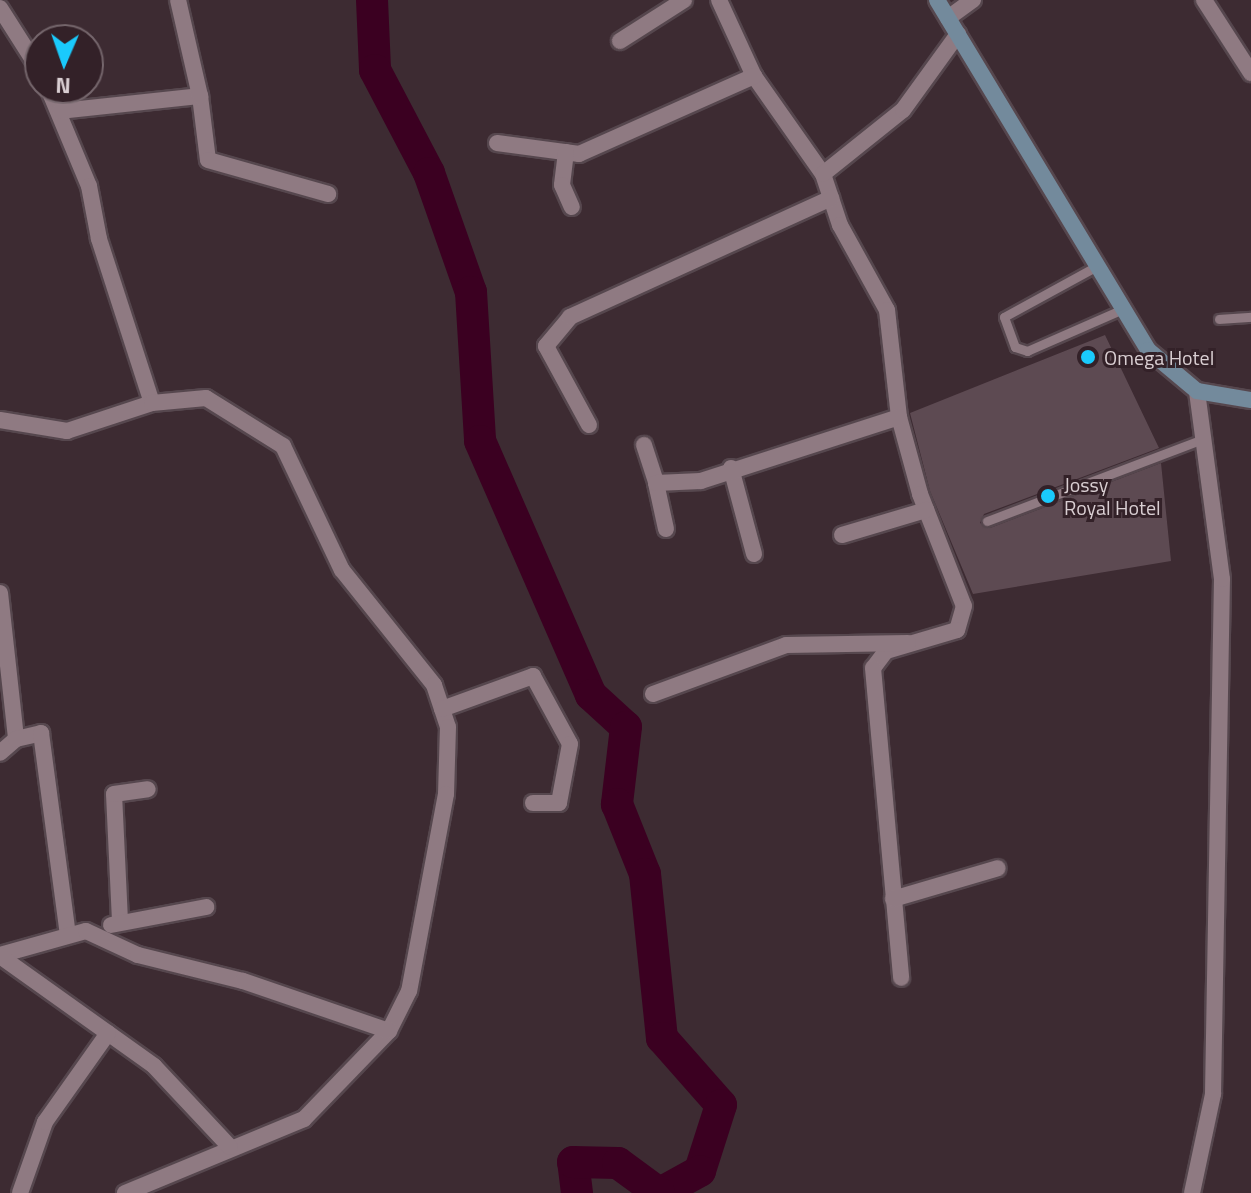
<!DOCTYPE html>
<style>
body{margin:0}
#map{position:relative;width:1251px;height:1193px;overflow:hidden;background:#3d2b32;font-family:"Titillium Web",sans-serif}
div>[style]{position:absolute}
.river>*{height:32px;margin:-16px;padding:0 16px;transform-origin:16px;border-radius:16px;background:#3b0021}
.building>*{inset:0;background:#5d4a52}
.roads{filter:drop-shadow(2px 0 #56474e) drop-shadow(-2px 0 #56474e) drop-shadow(0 2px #56474e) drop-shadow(0 -2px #56474e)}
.lane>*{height:9px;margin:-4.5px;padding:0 4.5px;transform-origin:4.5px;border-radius:4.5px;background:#8f7a82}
.street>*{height:16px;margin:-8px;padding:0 8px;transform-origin:8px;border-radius:8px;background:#8f7a82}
.secondary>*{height:16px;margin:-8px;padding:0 8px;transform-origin:8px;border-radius:8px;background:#738a9c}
.dots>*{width:22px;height:22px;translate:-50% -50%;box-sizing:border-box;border:4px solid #332128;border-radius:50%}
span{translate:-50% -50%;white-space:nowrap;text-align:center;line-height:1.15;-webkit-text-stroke:6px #332128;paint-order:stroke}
.poi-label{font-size:20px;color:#d9ced2}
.left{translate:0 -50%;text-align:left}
.north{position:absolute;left:24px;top:24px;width:80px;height:80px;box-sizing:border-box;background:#332128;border:2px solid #75666c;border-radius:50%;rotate:182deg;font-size:22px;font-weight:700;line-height:32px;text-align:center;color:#d9ced2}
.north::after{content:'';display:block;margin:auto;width:28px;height:36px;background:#1acafc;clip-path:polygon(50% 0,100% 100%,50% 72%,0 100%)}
</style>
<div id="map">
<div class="river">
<div style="left:372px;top:0;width:70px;rotate:87.5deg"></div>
<div style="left:375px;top:70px;width:116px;rotate:62.3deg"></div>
<div style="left:429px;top:173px;width:126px;rotate:70.6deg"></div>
<div style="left:471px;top:292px;width:149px;rotate:86.5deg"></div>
<div style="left:480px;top:441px;width:277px;rotate:66.4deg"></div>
<div style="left:591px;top:695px;width:47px;rotate:42.4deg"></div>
<div style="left:626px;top:727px;width:78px;rotate:96.7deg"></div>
<div style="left:617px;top:804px;width:75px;rotate:68.2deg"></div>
<div style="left:645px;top:874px;width:165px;rotate:84.1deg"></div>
<div style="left:662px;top:1038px;width:89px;rotate:48.6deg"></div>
<div style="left:721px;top:1105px;width:69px;rotate:107.7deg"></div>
<div style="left:700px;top:1171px;width:46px;rotate:151.2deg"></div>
<div style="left:577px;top:1193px;width:31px;rotate:-97deg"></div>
<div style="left:573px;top:1162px;width:45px;rotate:1.3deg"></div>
<div style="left:618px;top:1163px;width:51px;rotate:36.2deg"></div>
</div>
<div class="building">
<div style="clip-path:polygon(1105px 335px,1159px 448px,984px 514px,980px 523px,990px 528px,1161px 463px,1171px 561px,973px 594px,930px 491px,910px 413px)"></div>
</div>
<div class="roads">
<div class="lane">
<div style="left:1097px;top:266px;width:106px;rotate:151.3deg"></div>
<div style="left:1004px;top:317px;width:32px;rotate:70deg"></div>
<div style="left:1015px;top:347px;width:13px;rotate:18deg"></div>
<div style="left:1027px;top:351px;width:105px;rotate:-23.6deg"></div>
<div style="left:1219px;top:319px;width:32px;rotate:-4deg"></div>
<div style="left:987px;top:521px;width:231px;rotate:-20.8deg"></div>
</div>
<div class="street">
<div style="left:719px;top:0;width:84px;rotate:65.3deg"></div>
<div style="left:754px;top:76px;width:120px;rotate:54.9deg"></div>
<div style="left:823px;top:174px;width:54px;rotate:71.6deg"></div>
<div style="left:840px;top:225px;width:97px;rotate:61.1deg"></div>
<div style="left:887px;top:310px;width:108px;rotate:83.6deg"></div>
<div style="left:899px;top:417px;width:80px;rotate:74.7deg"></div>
<div style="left:920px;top:494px;width:120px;rotate:68.6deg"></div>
<div style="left:964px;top:606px;width:25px;rotate:106deg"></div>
<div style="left:957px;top:630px;width:74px;rotate:163.5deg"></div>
<div style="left:886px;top:651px;width:21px;rotate:127deg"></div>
<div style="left:873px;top:668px;width:311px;rotate:84.8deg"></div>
<div style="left:1204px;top:0;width:87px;rotate:57.2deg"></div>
<div style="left:0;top:8px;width:75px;rotate:57.6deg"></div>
<div style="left:948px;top:18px;width:31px;rotate:-36deg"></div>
<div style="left:620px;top:41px;width:76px;rotate:-32.6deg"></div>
<div style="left:48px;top:88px;width:106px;rotate:67.3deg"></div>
<div style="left:89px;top:186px;width:54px;rotate:79.3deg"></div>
<div style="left:99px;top:239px;width:172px;rotate:72.1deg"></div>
<div style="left:200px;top:96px;width:64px;rotate:82.9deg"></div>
<div style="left:208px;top:160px;width:125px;rotate:15.8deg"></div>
<div style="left:60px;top:111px;width:141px;rotate:-6.1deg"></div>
<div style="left:200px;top:96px;width:98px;rotate:-102.9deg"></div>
<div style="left:497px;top:143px;width:83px;rotate:7.6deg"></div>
<div style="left:579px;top:154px;width:192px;rotate:-24deg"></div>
<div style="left:566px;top:152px;width:33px;rotate:97deg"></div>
<div style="left:562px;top:185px;width:24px;rotate:66deg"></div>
<div style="left:823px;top:174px;width:102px;rotate:-38.7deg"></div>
<div style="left:903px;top:110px;width:94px;rotate:-54.1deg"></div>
<div style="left:0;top:420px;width:68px;rotate:9.3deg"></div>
<div style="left:67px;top:431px;width:89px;rotate:-18.2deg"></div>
<div style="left:152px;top:403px;width:54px;rotate:-5.3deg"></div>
<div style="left:206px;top:398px;width:91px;rotate:31.9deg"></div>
<div style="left:283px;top:446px;width:137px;rotate:64.6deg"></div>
<div style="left:342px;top:570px;width:147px;rotate:51.3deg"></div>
<div style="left:434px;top:685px;width:44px;rotate:71.6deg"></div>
<div style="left:448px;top:727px;width:67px;rotate:91.7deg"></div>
<div style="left:446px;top:794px;width:200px;rotate:100.6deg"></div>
<div style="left:409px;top:991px;width:45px;rotate:116.6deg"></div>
<div style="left:389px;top:1031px;width:122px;rotate:134deg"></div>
<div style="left:304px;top:1119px;width:194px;rotate:157.5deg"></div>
<div style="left:589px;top:425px;width:90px;rotate:-118.6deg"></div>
<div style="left:546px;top:346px;width:38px;rotate:-50deg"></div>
<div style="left:570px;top:317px;width:287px;rotate:-24.5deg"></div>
<div style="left:644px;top:445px;width:40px;rotate:72deg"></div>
<div style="left:731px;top:468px;width:89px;rotate:75deg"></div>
<div style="left:666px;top:529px;width:47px;rotate:-102.3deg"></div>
<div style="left:656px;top:483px;width:45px;rotate:-2.5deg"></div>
<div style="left:701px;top:481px;width:208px;rotate:-17.9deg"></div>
<div style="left:842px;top:535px;width:88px;rotate:-16.6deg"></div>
<div style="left:0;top:593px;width:147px;rotate:83.7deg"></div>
<div style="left:16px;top:739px;width:21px;rotate:139deg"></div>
<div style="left:653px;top:694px;width:142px;rotate:-20.2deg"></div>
<div style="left:786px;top:645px;width:122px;rotate:-0.9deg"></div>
<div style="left:442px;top:709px;width:97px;rotate:-19.9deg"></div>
<div style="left:533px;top:676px;width:77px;rotate:61.4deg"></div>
<div style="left:570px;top:744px;width:60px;rotate:100.6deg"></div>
<div style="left:559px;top:803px;width:26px;rotate:180deg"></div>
<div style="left:16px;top:739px;width:26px;rotate:-13deg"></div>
<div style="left:41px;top:733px;width:204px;rotate:82.4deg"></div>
<div style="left:893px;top:899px;width:109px;rotate:-16.4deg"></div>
<div style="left:120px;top:921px;width:127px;rotate:-92.7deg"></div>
<div style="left:114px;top:794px;width:34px;rotate:-8deg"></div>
<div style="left:111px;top:925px;width:97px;rotate:-10.7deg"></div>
<div style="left:0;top:955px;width:89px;rotate:-15.6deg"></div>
<div style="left:86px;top:931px;width:57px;rotate:24.8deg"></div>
<div style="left:138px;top:955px;width:108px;rotate:13.9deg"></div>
<div style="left:243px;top:981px;width:154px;rotate:18.9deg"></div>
<div style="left:0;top:956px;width:189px;rotate:35.5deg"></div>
<div style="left:154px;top:1066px;width:111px;rotate:46.8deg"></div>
<div style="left:20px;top:1193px;width:75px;rotate:-70.6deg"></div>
<div style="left:45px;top:1122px;width:109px;rotate:-54.7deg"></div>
<div style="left:1192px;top:1193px;width:101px;rotate:-78deg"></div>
<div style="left:1213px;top:1094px;width:515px;rotate:-89deg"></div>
<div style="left:1222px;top:579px;width:190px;rotate:-97.6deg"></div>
</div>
<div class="secondary">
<div style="left:937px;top:0;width:409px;rotate:58.9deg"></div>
<div style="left:1148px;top:350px;width:64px;rotate:39.9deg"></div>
<div style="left:1197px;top:391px;width:55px;rotate:9.5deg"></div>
</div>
</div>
<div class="dots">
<div style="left:1088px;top:357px;background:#1acafc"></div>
<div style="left:1048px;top:496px;background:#1acafc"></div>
</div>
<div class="poi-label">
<span class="left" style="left:1104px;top:357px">Omega Hotel</span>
<span class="left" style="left:1064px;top:496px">Jossy<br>Royal Hotel</span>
</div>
<div class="north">N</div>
</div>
